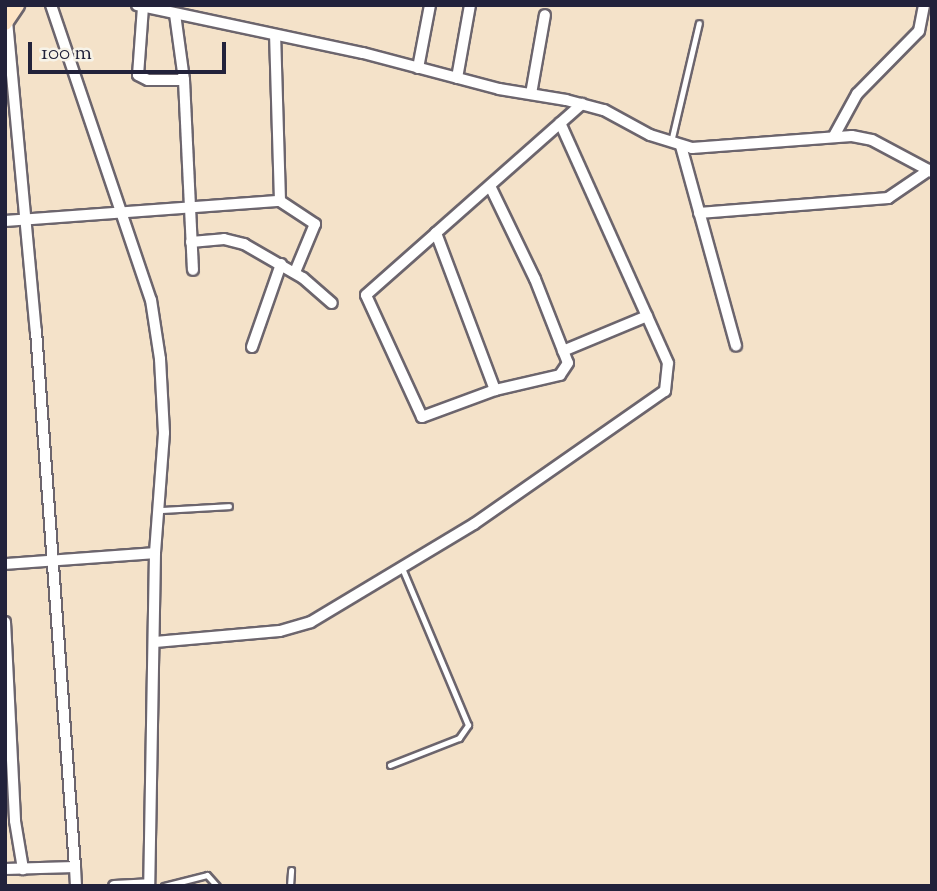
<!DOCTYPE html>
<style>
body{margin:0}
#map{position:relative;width:937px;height:891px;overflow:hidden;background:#f4e2c9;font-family:"Sorts Mill Goudy",serif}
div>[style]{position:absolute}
.roads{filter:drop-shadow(2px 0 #6c656d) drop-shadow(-2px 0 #6c656d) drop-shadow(0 2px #6c656d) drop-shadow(0 -2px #6c656d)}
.lane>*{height:5px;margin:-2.5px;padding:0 2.5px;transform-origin:2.5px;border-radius:2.5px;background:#fff}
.street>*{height:10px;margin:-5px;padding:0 5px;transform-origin:5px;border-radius:5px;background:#fff}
.secondary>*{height:14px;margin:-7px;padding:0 7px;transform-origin:7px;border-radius:7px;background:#fee4c5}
span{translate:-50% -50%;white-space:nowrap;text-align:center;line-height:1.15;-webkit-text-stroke:6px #f7f3e8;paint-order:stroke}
.frame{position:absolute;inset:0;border:7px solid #22223b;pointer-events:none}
.scale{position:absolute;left:28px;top:42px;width:198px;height:32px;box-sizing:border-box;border:4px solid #22223b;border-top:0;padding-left:9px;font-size:21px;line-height:24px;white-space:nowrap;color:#22223b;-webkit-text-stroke:5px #f7f3e8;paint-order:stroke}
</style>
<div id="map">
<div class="roads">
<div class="lane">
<div style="left:671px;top:142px;width:122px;rotate:-76.8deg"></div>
<div style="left:160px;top:510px;width:69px;rotate:-3.3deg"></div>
<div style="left:390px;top:765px;width:74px;rotate:-21.4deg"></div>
<div style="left:459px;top:738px;width:16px;rotate:-55deg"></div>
<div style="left:468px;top:725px;width:170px;rotate:-112.8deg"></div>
<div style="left:164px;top:886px;width:44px;rotate:-14.3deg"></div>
<div style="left:207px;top:875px;width:15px;rotate:48deg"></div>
<div style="left:290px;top:886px;width:16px;rotate:-86deg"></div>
</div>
<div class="street">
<div style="left:51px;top:5px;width:311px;rotate:71.3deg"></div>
<div style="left:151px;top:300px;width:60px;rotate:81.3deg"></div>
<div style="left:160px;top:359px;width:74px;rotate:86.9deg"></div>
<div style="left:164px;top:433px;width:120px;rotate:94.3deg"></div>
<div style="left:155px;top:553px;width:333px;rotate:91deg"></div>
<div style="left:137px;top:5px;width:231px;rotate:12deg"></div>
<div style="left:363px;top:53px;width:141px;rotate:14.8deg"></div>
<div style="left:499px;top:89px;width:68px;rotate:9.3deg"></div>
<div style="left:566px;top:100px;width:39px;rotate:15deg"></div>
<div style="left:604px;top:110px;width:52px;rotate:28.5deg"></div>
<div style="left:650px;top:135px;width:44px;rotate:17.2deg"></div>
<div style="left:692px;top:148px;width:160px;rotate:-4.3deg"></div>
<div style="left:852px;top:136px;width:20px;rotate:11deg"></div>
<div style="left:872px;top:140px;width:68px;rotate:28.1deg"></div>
<div style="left:143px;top:7px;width:68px;rotate:94.2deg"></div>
<div style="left:138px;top:75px;width:11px;rotate:27deg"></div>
<div style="left:148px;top:80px;width:36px"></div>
<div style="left:175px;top:14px;width:67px;rotate:82.2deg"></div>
<div style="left:184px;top:80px;width:190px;rotate:87.3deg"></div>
<div style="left:7px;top:21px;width:311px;rotate:84.7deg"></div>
<div style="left:36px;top:331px;width:537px;rotate:85.84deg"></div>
<div style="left:418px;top:68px;width:64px;rotate:-79.2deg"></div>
<div style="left:457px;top:78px;width:74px;rotate:-79.9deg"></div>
<div style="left:531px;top:94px;width:80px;rotate:-80deg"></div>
<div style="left:834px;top:136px;width:48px;rotate:-61.3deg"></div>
<div style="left:857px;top:94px;width:88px;rotate:-45.5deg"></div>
<div style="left:919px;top:31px;width:26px;rotate:-79deg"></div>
<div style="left:681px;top:146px;width:207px;rotate:74.6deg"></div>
<div style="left:490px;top:186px;width:103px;rotate:64.2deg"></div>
<div style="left:535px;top:279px;width:90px;rotate:68.6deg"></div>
<div style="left:568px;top:363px;width:14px;rotate:124deg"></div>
<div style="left:560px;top:375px;width:67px;rotate:167deg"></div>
<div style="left:280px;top:201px;width:42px;rotate:33.3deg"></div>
<div style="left:315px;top:224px;width:52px;rotate:112.6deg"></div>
<div style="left:699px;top:213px;width:190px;rotate:-4.5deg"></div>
<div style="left:888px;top:198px;width:50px;rotate:-34.3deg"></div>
<div style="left:5px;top:221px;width:276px;rotate:-4.2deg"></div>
<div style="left:280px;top:201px;width:166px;rotate:-91.7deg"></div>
<div style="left:436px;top:233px;width:168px;rotate:69.4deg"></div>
<div style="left:495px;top:390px;width:78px;rotate:159.7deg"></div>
<div style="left:422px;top:417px;width:134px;rotate:-114.7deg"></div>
<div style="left:366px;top:295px;width:94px;rotate:-41.5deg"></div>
<div style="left:436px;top:233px;width:195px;rotate:-41.5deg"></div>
<div style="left:191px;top:242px;width:33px;rotate:-5deg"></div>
<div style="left:224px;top:239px;width:21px;rotate:14deg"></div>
<div style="left:244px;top:244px;width:68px;rotate:30deg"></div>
<div style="left:303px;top:278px;width:38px;rotate:41deg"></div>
<div style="left:252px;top:347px;width:88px;rotate:-70.7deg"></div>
<div style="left:563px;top:351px;width:91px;rotate:-22.6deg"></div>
<div style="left:5px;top:564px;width:150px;rotate:-4.2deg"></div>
<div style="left:5px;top:622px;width:199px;rotate:87.1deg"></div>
<div style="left:15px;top:821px;width:49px;rotate:80.5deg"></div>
<div style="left:155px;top:642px;width:125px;rotate:-5deg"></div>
<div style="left:280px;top:631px;width:32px;rotate:-16deg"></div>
<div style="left:311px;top:622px;width:190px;rotate:-31deg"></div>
<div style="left:474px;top:524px;width:233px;rotate:-34.9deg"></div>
<div style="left:665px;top:391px;width:28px;rotate:-84deg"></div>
<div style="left:668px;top:363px;width:263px;rotate:-114.2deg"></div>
<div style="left:5px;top:869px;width:70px;rotate:-1.6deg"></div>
<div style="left:75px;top:867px;width:19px;rotate:87deg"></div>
<div style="left:114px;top:886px;width:35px;rotate:-3deg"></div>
</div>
<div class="secondary">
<div style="left:5px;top:23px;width:22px;rotate:-56deg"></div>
</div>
</div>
<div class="frame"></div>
<div class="scale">100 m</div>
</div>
